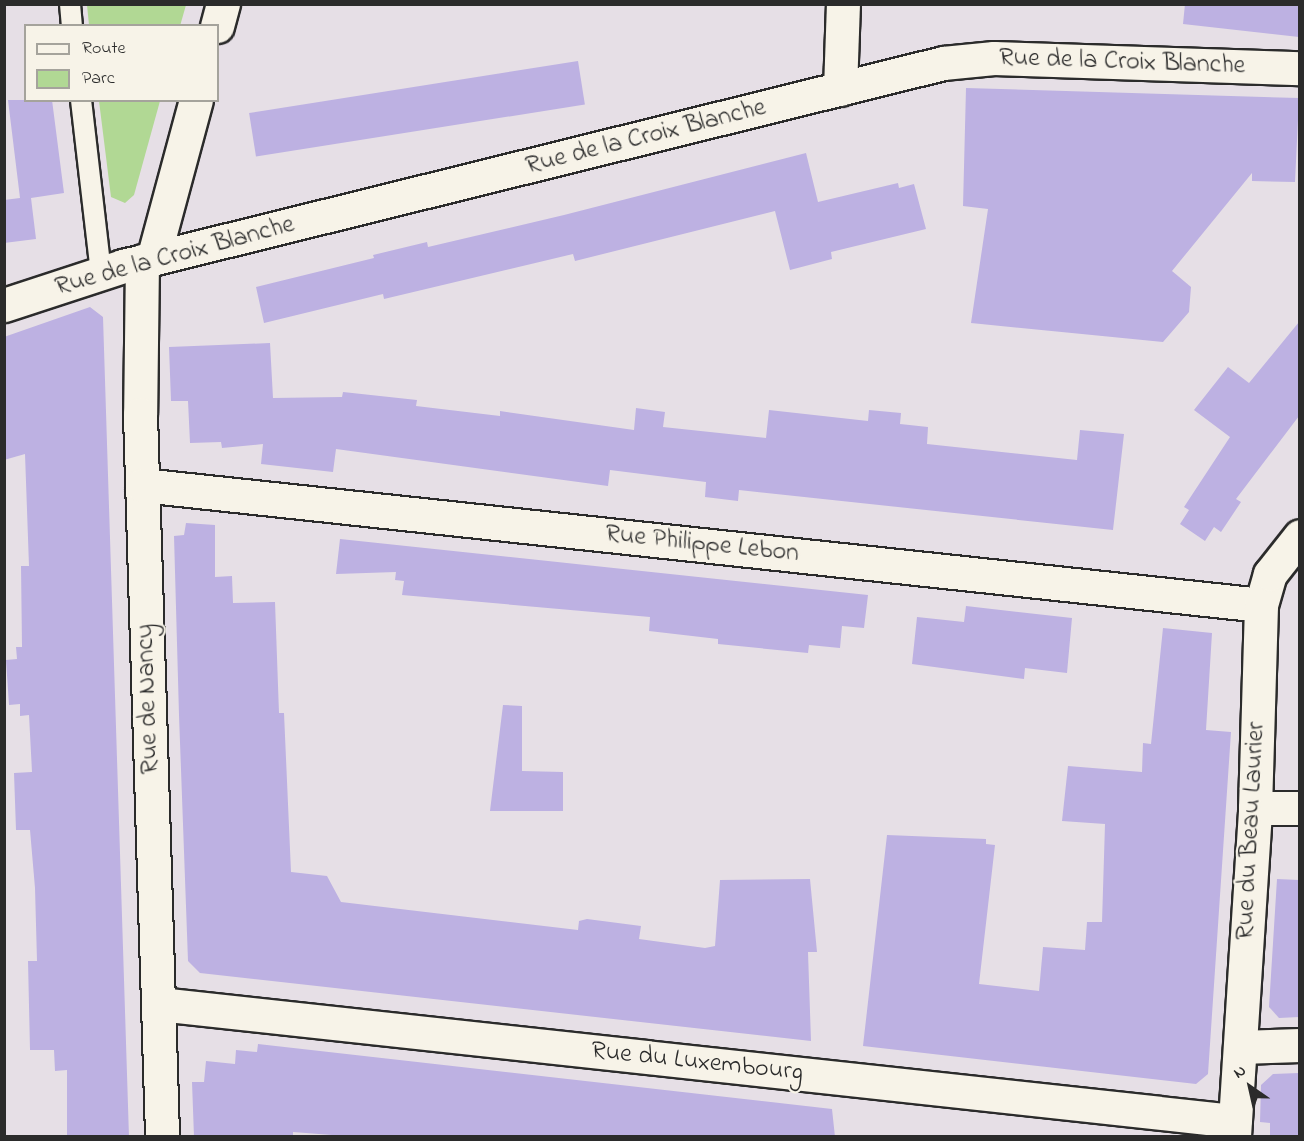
<!DOCTYPE html>
<style>
body{margin:0}
#map{position:relative;width:1304px;height:1141px;overflow:hidden;background:#e6dfe6;font-family:"Indie Flower",sans-serif}
div>[style]{position:absolute}
.green>*{inset:0;background:#b1d894}
.building>*{inset:0;background:#bdb1e2;transform-origin:0 0}
.roads{filter:drop-shadow(2px 0 #2b2b2b) drop-shadow(-2px 0 #2b2b2b) drop-shadow(0 2px #2b2b2b) drop-shadow(0 -2px #2b2b2b)}
.lane>*{height:20px;margin:-10px;padding:0 10px;transform-origin:10px;border-radius:10px;background:#f7f3e8}
.street>*{height:33px;margin:-16.5px;padding:0 16.5px;transform-origin:16.5px;border-radius:16.5px;background:#f7f3e8}
span{translate:-50% -50%;white-space:nowrap;text-align:center;line-height:1.15;-webkit-text-stroke:4.5px #f7f3e8;paint-order:stroke}
.street-label{font-size:26px;color:#2b2b2b}
.frame{position:absolute;inset:0;border:6px solid #2b2b2b;pointer-events:none}
.legend{position:absolute;left:24px;top:24px;width:195px;height:78px;box-sizing:border-box;background:#f7f3e8;border:2px solid #a5a39c;margin:0;padding:8px 10px;list-style:none;font-size:18px;color:#2b2b2b}
.legend li{display:flex;align-items:center;gap:12px;height:30px}
.legend b{width:30px;border:2px solid #a5a39c}
.north{position:absolute;left:1220px;top:1057px;width:60px;height:60px;-webkit-text-stroke:4px #f7f3e8;paint-order:stroke;rotate:326deg;font-size:16px;font-weight:700;line-height:24px;text-align:center;color:#2b2b2b}
.north::after{content:'';display:block;margin:auto;width:21px;height:27px;background:#2b2b2b;clip-path:polygon(50% 0,100% 100%,50% 72%,0 100%)}
</style>
<div id="map">
<div class="green">
<div style="clip-path:polygon(87px 5px,87px 4px,186px 5px,180px 26px,89px 25px)"></div>
<div style="clip-path:polygon(99px 101px,160px 101px,134px 195px,125px 203px,111px 197px)"></div>
</div>
<div class="building">
<div style="clip-path:polygon(1185px 4px,1299px 4px,1299px 37px,1183px 24px)"></div>
<div style="left:578px;top:61px;width:44px;height:333px;rotate:81deg"></div>
<div style="clip-path:polygon(966px 88px,1299px 98px,1295px 182px,1252px 181px,1252px 173px,1172px 271px,1191px 287px,1189px 312px,1163px 342px,971px 323px,988px 209px,963px 206px)"></div>
<div style="clip-path:polygon(8px 100px,52px 100px,64px 193px,31px 198px,36px 239px,4px 243px,4px 200px,20px 198px)"></div>
<div style="clip-path:polygon(806px 153px,818px 202px,898px 183px,899px 188px,914px 184px,926px 229px,831px 252px,832px 259px,790px 270px,775px 211px,575px 261px,573px 254px,384px 299px,383px 294px,264px 323px,256px 287px,374px 258px,373px 255px,427px 242px,428px 247px,564px 215px)"></div>
<div style="clip-path:polygon(90px 307px,103px 317px,129px 1137px,67px 1137px,67px 1070px,55px 1071px,54px 1050px,30px 1050px,28px 961px,37px 961px,35px 888px,30px 830px,16px 830px,14px 773px,32px 772px,29px 715px,20px 716px,20px 704px,9px 705px,6px 660px,17px 659px,16px 647px,22px 647px,21px 566px,29px 566px,25px 454px,4px 460px,4px 337px)"></div>
<div style="clip-path:polygon(1299px 322px,1299px 416px,1236px 499px,1241px 502px,1221px 532px,1214px 527px,1205px 541px,1180px 524px,1189px 510px,1184px 507px,1230px 437px,1194px 410px,1228px 367px,1249px 383px)"></div>
<div style="clip-path:polygon(270px 343px,273px 398px,342px 397px,343px 392px,417px 400px,416px 406px,500px 416px,500px 411px,634px 430px,636px 408px,665px 412px,663px 427px,766px 438px,769px 410px,868px 421px,869px 410px,901px 413px,900px 424px,928px 427px,927px 444px,1077px 460px,1080px 430px,1124px 434px,1113px 530px,739px 490px,738px 501px,705px 497px,706px 482px,610px 470px,608px 486px,336px 449px,333px 472px,261px 464px,263px 444px,222px 448px,221px 442px,190px 443px,188px 401px,171px 401px,169px 347px)"></div>
<div style="clip-path:polygon(186px 523px,215px 525px,215px 577px,232px 576px,233px 603px,275px 602px,279px 713px,284px 713px,291px 872px,327px 876px,341px 902px,578px 930px,579px 921px,587px 919px,641px 926px,639px 939px,705px 948px,715px 946px,720px 880px,810px 879px,817px 952px,808px 952px,811px 1041px,200px 973px,188px 961px,179px 715px,174px 536px,184px 535px)"></div>
<div style="clip-path:polygon(340px 539px,868px 595px,864px 628px,842px 626px,840px 648px,809px 645px,808px 653px,718px 644px,718px 639px,649px 631px,650px 617px,402px 595px,404px 581px,395px 580px,396px 572px,336px 574px)"></div>
<div style="clip-path:polygon(966px 606px,1072px 618px,1067px 673px,1025px 668px,1024px 679px,912px 664px,917px 617px,964px 622px)"></div>
<div style="clip-path:polygon(1163px 628px,1212px 633px,1206px 730px,1231px 732px,1208px 1074px,1196px 1084px,863px 1046px,887px 835px,986px 839px,986px 844px,995px 845px,979px 984px,1039px 991px,1043px 947px,1085px 950px,1087px 922px,1102px 922px,1105px 824px,1062px 821px,1068px 766px,1142px 772px,1143px 743px,1151px 744px)"></div>
<div style="clip-path:polygon(503px 705px,522px 706px,522px 771px,563px 772px,563px 811px,490px 811px)"></div>
<div style="clip-path:polygon(1277px 879px,1299px 880px,1299px 1017px,1279px 1018px,1269px 1007px)"></div>
<div style="clip-path:polygon(258px 1044px,832px 1109px,835px 1137px,358px 1137px,293px 1132px,293px 1137px,194px 1137px,192px 1082px,204px 1082px,206px 1061px,235px 1064px,236px 1050px,257px 1052px)"></div>
<div style="clip-path:polygon(1299px 1073px,1299px 1137px,1270px 1137px,1270px 1123px,1260px 1122px,1261px 1085px,1273px 1074px)"></div>
</div>
<div class="roads">
<div class="lane">
<div style="left:70px;top:4px;width:22px;rotate:85deg"></div>
<div style="left:81px;top:100px;width:173px;rotate:83.4deg"></div>
</div>
<div class="street">
<div style="left:217px;top:26px;width:23px;rotate:-75deg"></div>
<div style="left:840px;top:89px;width:85px;rotate:-88deg"></div>
<div style="left:153px;top:259px;width:165px;rotate:-74.9deg"></div>
<div style="left:142px;top:261px;width:153px;rotate:90.7deg"></div>
<div style="left:140px;top:414px;width:722px;rotate:88.25deg"></div>
<div style="left:4px;top:305px;width:125px;rotate:-18.1deg"></div>
<div style="left:123px;top:266px;width:845px;rotate:-13.9deg"></div>
<div style="left:943px;top:63px;width:51px;rotate:-5.6deg"></div>
<div style="left:994px;top:58px;width:306px;rotate:1.9deg"></div>
<div style="left:142px;top:485px;width:1125px;rotate:6.12deg"></div>
<div style="left:1255px;top:808px;width:45px"></div>
<div style="left:159px;top:1004px;width:1082px;rotate:6.21deg"></div>
<div style="left:1240px;top:1047px;width:60px;rotate:-1.9deg"></div>
<div style="left:1234px;top:1136px;width:329px;rotate:-86.3deg"></div>
<div style="left:1255px;top:808px;width:203px;rotate:-88.3deg"></div>
<div style="left:1261px;top:605px;width:32px;rotate:-74deg"></div>
<div style="left:1270px;top:574px;width:48px;rotate:-51.7deg"></div>
</div>
</div>
<div class="street-label">
<span style="left:1122px;top:63px;rotate:2deg">Rue de la Croix Blanche</span>
<span style="left:646px;top:138px;rotate:-14deg">Rue de la Croix Blanche</span>
<span style="left:175px;top:257px;rotate:-15deg">Rue de la Croix Blanche</span>
<span style="left:702px;top:545px;rotate:6deg">Rue Philippe Lebon</span>
<span style="left:149px;top:699px;rotate:-92deg">Rue de Nancy</span>
<span style="left:1252px;top:831px;rotate:-87deg">Rue du Beau Laurier</span>
<span style="left:697px;top:1063px;rotate:6deg">Rue du Luxembourg</span>
</div>
<div class="frame"></div>
<ul class="legend">
<li><b style="height:8px;background:#f7f3e8"></b>Route</li>
<li><b style="height:16px;background:#b1d894"></b>Parc</li>
</ul>
<div class="north">N</div>
</div>
